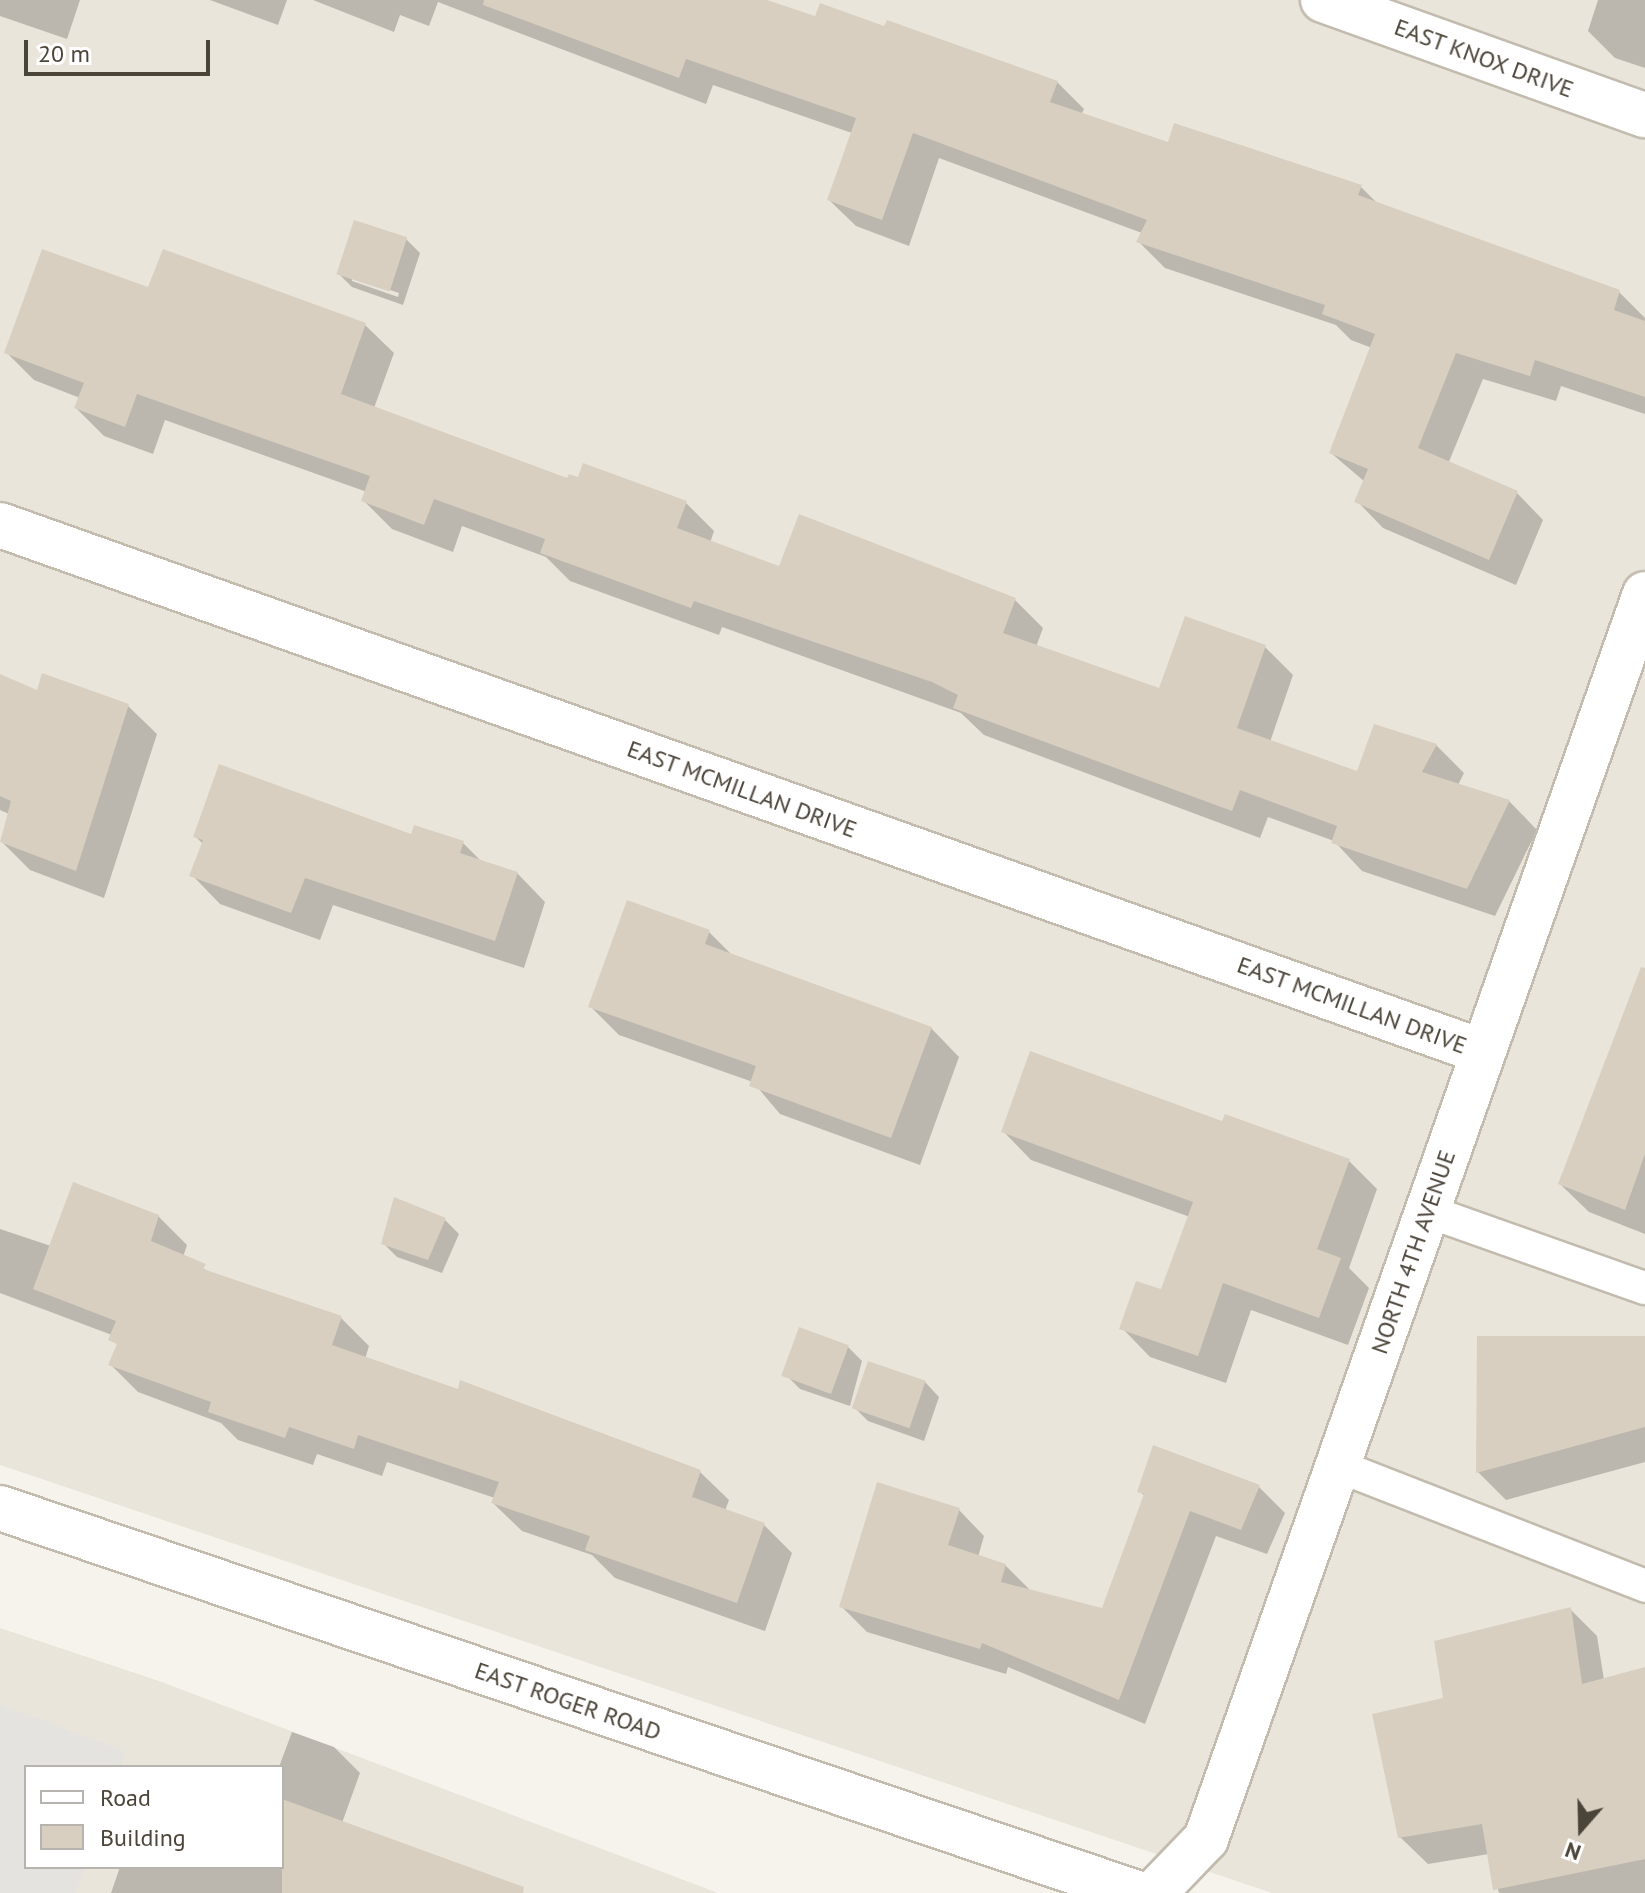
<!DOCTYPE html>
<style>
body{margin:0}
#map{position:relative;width:1645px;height:1893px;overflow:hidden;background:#f6f3ec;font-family:"PT Sans",sans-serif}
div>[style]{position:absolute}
.residential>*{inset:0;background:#eae5da}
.parking>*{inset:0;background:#e5e3e0}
.shadow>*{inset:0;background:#0003}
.building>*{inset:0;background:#d8cfc1;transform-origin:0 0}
.roads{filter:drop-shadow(2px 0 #c2bbae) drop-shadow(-2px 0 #c2bbae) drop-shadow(0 2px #c2bbae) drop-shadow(0 -2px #c2bbae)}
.service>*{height:32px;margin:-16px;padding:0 16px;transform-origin:16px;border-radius:16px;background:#fff}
.minor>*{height:44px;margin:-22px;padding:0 22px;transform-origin:22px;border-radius:22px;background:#fff}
.tertiary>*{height:44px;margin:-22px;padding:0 22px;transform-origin:22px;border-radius:22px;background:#fff}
span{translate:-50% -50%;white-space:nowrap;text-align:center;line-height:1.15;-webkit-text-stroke:7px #fff;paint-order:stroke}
.street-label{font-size:24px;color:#4b4439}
.legend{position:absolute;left:24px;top:1765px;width:260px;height:104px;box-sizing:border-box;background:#fff;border:2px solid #b7b4b0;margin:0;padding:10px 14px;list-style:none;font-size:24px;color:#4b4439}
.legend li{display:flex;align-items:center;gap:16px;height:40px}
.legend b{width:40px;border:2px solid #b7b4b0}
.north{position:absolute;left:1541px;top:1789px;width:80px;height:80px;-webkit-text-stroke:6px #fff;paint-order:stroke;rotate:200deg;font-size:22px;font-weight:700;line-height:32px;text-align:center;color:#4b4439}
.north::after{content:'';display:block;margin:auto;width:28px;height:36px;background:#4b4439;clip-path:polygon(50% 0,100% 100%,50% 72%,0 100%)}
.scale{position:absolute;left:24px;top:40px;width:186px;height:36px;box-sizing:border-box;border:4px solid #4b4439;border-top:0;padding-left:10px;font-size:24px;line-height:28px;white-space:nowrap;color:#4b4439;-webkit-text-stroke:6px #fff;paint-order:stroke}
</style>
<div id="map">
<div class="residential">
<div style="clip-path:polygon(0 0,1645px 0,1645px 1893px,1272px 1893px,0 1465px)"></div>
<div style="clip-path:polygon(evenodd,0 1628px,159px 1681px,718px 1893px,0 1893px,0 1628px,26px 1767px,282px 1767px,282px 1867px,26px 1867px,26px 1767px)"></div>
</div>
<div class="parking">
<div style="clip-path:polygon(0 1704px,126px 1752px,120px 1767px,26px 1767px,26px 1867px,85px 1867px,76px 1893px,0 1893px)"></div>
</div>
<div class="shadow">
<div style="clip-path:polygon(0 0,80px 0,67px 39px,0 16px)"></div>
<div style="clip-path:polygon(210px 0,287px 0,278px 25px)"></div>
<div style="clip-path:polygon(313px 0,761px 0,816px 19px,886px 29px,1057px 82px,1084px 109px,1081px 115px,1147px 139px,1361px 187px,1379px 205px,1619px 292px,1645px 318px,1645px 414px,1561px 386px,1556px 401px,1483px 379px,1448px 464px,1517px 493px,1543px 520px,1516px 585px,1383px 528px,1357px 501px,1365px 482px,1331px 453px,1372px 348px,1351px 340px,1336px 325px,1165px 268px,1138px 241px,1142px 233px,939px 158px,909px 246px,856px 226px,829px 200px,852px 133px,713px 85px,706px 104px,438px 2px,429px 26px,400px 15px,394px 32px)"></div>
<div style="clip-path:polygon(1598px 0,1645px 0,1645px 68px,1615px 58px,1588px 31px)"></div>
<div style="clip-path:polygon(evenodd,406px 239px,420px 253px,403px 305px,352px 287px,338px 273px,406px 239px,352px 277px,399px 293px,398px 297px,352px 281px,352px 277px)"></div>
<div style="clip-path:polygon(164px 252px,365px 325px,394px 353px,374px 408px,568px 480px,686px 503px,714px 531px,710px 543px,780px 568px,1015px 600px,1043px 628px,1036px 647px,1160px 690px,1265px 647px,1293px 675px,1270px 742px,1358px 774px,1436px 745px,1464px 773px,1458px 785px,1509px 801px,1537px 830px,1495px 916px,1362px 871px,1334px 841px,1268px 817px,1260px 838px,984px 735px,961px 713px,722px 627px,719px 635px,570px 581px,546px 557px,462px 526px,453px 552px,392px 529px,364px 501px,367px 492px,165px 420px,153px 454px,104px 436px,76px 408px,80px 398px,34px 380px,6px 352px,149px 290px)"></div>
<div style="clip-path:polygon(0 684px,128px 706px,157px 734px,104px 898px,30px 870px,1px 841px,9px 814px,0 810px)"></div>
<div style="clip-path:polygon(195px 836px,412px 836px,463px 843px,482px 862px,517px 873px,545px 902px,524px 968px,333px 905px,320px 940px,220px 904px,192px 875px,203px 844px)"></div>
<div style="clip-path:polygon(709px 932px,733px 956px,931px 1028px,959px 1057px,920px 1165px,780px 1114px,753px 1082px,619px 1035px,590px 1006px)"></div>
<div style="clip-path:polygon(1645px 1026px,1645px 1234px,1589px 1212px,1560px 1184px)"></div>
<div style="clip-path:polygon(1003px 1131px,1349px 1161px,1377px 1189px,1349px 1268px,1369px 1288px,1348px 1345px,1251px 1310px,1226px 1383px,1150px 1357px,1122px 1328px,1162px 1292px,1190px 1217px,1031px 1160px)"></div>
<div style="clip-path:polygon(158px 1216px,187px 1245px,183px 1257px,213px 1274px,341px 1318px,369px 1346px,365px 1359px,700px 1472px,729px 1500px,725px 1511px,764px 1525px,792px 1553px,765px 1631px,615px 1578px,592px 1555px,522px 1531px,493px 1503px,495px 1498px,387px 1462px,382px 1476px,317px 1454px,313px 1465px,238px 1440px,221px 1423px,138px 1392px,110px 1364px,118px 1347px,112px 1335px,0 1293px,0 1229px,51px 1246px)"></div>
<div style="clip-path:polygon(445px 1220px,459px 1234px,442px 1273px,397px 1257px,383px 1243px)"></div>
<div style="clip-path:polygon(848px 1347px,862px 1361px,850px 1406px,800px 1389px,786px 1375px)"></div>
<div style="clip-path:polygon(1645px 1349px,1645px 1462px,1506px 1500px,1478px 1472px)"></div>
<div style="clip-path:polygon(925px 1382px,939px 1397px,924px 1441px,868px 1421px,854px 1407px)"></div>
<div style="clip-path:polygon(1154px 1447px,1259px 1487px,1285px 1513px,1267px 1554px,1216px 1536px,1145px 1724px,1008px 1667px,1006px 1674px,867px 1632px,841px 1606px,959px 1510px,984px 1536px,978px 1557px,1005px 1565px,1032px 1592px,1103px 1611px,1145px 1496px,1139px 1491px)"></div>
<div style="clip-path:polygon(1570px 1609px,1597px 1636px,1604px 1680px,1645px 1669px,1645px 1893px,1499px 1893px,1489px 1854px,1428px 1864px,1400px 1837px,1445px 1700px)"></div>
<div style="clip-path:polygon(292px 1732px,334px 1747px,360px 1773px,342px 1823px,477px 1893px,111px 1893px,120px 1867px,282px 1867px,279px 1767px)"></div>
</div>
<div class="building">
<div style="clip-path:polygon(484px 0,767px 0,815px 16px,820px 3px,884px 26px,887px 20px,1058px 81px,1050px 102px,1168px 142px,1174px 123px,1362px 185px,1358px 195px,1620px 290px,1614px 310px,1645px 321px,1645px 397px,1535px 360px,1530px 376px,1456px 353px,1418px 448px,1518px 491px,1489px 560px,1354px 502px,1368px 469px,1329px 453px,1375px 334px,1322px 314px,1325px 305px,1136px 242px,1147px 220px,913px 133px,882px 220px,827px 200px,856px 118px,686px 59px,679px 78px,483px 5px)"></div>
<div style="left:354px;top:220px;width:56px;height:57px;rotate:18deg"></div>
<div style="clip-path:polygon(42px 249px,148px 287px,163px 249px,366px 323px,341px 394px,567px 478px,569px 474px,578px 477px,583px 463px,687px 501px,677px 528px,779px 566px,799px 514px,1016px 598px,1003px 633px,1159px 688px,1185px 616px,1266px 645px,1237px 728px,1357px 771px,1374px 724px,1437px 744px,1422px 772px,1510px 800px,1467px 889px,1331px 843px,1337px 826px,1240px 790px,1232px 811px,953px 708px,958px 695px,932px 682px,694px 601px,691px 608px,540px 553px,545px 539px,434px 499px,424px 525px,361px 501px,370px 476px,137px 394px,125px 427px,74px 408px,84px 383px,4px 353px)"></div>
<div style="clip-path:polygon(42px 673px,129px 704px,76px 871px,0 842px,11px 801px,0 796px,0 674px,37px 690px)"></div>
<div style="clip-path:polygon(219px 764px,411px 834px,414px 825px,464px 841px,460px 853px,518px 872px,495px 941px,305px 878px,291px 913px,189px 876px,203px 840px,193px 837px)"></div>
<div style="clip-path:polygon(627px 900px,710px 930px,705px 944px,932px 1027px,891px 1138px,749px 1086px,756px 1066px,588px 1007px)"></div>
<div style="clip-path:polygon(1641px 967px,1645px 968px,1645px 1154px,1625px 1210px,1558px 1184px)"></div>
<div style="clip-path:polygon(1030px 1051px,1222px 1121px,1225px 1114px,1350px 1159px,1317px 1249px,1341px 1258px,1319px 1318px,1223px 1283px,1198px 1356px,1119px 1329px,1136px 1281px,1161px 1289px,1193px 1202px,1001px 1132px)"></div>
<div style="clip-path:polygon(73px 1182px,159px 1215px,151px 1241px,206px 1264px,203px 1269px,342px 1316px,332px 1345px,458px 1389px,460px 1380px,701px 1470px,692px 1497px,765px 1523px,737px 1603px,585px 1550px,590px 1536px,491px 1503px,499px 1482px,358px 1435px,354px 1449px,289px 1427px,285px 1438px,208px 1412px,211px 1402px,108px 1365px,117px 1344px,108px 1340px,116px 1321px,33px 1289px)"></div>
<div style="clip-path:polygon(394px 1197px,446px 1218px,428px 1260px,381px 1244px)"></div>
<div style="left:799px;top:1327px;width:53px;height:52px;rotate:20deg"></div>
<div style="clip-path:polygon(1477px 1336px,1645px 1336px,1645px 1427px,1476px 1473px)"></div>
<div style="left:868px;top:1361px;width:61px;height:50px;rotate:19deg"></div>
<div style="clip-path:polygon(1153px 1445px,1260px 1485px,1241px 1530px,1190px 1511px,1119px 1700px,982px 1643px,980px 1649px,839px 1607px,877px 1482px,960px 1508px,948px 1545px,1006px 1564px,1001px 1582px,1102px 1608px,1144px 1494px,1137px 1492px)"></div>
<div style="clip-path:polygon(1571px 1607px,1582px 1684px,1645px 1667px,1645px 1859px,1493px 1890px,1482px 1824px,1398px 1838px,1372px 1714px,1443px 1698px,1434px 1641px)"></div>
<div style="clip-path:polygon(282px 1799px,524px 1887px,523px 1893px,282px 1893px)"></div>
</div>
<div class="roads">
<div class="service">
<div style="left:1427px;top:1211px;width:231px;rotate:19.5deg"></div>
<div style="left:1338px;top:1466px;width:330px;rotate:21.3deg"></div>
</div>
<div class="minor">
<div style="left:1323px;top:0;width:342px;rotate:19.7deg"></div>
<div style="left:0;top:525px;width:1574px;rotate:19.56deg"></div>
<div style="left:1154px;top:1893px;width:75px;rotate:-46.1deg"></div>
<div style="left:1206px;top:1839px;width:1320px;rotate:-70.58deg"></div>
</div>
<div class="tertiary">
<div style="left:0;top:1508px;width:1200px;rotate:18.71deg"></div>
</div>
</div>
<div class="street-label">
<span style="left:1484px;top:58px;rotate:20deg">EAST KNOX DRIVE</span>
<span style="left:742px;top:789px;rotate:20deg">EAST MCMILLAN DRIVE</span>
<span style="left:1352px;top:1005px;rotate:20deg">EAST MCMILLAN DRIVE</span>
<span style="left:1413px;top:1252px;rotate:-71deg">NORTH 4TH AVENUE</span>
<span style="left:568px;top:1701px;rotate:19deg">EAST ROGER ROAD</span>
</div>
<ul class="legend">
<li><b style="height:10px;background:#fff"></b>Road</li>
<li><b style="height:22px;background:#d8cfc1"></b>Building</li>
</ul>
<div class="north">N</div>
<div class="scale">20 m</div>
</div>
